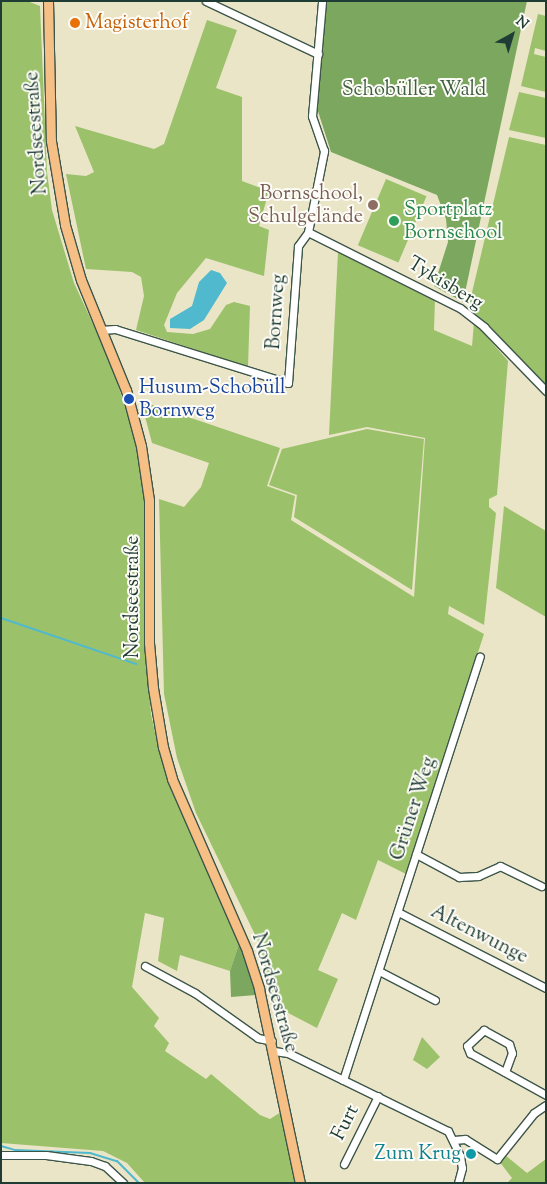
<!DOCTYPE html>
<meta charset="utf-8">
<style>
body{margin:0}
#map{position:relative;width:547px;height:1184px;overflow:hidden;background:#ebe5c8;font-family:"Sorts Mill Goudy",serif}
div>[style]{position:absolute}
.green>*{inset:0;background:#9bc16b;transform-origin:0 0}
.forest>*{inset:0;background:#7ca75f}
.water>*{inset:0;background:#50b9cd}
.stream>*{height:2px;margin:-1px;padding:0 1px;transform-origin:1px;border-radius:1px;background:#50b9cd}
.roads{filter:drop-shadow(1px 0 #3e564a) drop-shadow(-1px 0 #3e564a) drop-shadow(0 1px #3e564a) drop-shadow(0 -1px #3e564a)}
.minor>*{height:7px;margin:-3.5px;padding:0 3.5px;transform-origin:3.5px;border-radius:3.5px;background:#fff}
.major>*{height:9px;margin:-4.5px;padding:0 4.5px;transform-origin:4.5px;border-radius:4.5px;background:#f5bf86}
.dots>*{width:14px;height:14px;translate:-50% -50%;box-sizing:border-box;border:2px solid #fdfcf7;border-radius:50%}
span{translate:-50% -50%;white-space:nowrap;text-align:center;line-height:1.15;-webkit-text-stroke:4px #fdfcf7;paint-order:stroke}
.food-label{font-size:20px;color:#c56008}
.left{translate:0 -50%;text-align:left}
.park-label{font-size:20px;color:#3e5e42}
.street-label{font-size:20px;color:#1f3d34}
.education-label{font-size:20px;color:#785e54}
.right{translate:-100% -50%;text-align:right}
.leisure-label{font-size:20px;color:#27864d}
.transit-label{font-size:20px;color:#164399}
.culture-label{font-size:20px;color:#0d838f}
.frame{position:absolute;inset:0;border:2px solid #1f3d34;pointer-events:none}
.north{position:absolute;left:487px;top:10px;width:50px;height:50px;-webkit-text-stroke:4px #fdfcf7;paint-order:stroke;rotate:39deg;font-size:14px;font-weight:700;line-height:20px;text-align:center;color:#1f3d34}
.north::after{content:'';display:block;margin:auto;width:18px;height:22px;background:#1f3d34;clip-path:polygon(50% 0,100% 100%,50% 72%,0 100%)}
</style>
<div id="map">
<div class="green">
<div style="clip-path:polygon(1px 1px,27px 1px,40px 6px,47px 172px,52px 210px,74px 283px,112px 365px,137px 446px,144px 500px,145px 644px,151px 714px,158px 746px,239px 944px,230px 971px,180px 955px,177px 971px,158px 961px,164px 918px,145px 913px,132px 987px,159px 1018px,154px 1026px,169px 1043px,165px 1051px,206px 1079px,211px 1074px,260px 1115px,270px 1119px,281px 1112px,296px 1183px,145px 1183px,127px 1163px,103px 1151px,1px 1143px)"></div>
<div style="clip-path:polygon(538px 14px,546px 16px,546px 51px,535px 48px,534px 54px,546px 57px,546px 92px,521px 86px)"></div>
<div style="clip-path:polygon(207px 20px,237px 30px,216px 88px,242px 97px,242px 181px,269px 191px,259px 226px,269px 230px,264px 276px,206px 258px,177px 293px,164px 325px,167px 332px,193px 334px,210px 329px,226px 305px,234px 302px,250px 306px,248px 367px,136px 330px,144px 296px,141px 277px,132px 272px,86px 269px,66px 174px,86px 176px,94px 172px,75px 126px,154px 149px,164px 144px)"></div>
<div style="clip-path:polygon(519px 92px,546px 98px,546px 138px,509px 130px)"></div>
<div style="clip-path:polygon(509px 137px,546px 145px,546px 387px,471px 312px,469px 305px)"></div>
<div style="left:386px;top:179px;width:44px;height:72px;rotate:23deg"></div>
<div style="clip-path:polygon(338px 252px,435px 299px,434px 330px,472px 346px,474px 322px,508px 361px,497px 495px,489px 499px,489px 507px,496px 513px,484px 625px,449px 606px,448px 614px,484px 634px,406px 874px,378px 860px,356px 920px,342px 913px,318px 970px,338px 979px,317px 1028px,271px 1004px,261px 947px,196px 813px,177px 758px,164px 694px,159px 499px,184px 507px,201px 487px,209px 463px,152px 443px,141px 401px,280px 448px,267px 486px,295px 496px,291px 520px,414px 597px,425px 438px,367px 427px,329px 435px)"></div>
<div style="clip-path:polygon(367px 429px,424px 439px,412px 590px,294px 517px,297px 495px,269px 485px,282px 449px)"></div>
<div style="clip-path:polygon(504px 506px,546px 531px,546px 617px,496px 588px)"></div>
<div style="clip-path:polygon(422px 1037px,440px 1057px,427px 1069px,413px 1060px)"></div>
<div style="clip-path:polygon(505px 1155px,527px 1173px,546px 1159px,546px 1183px,507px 1183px,512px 1178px,499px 1161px)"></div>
</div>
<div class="forest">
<div style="clip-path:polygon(326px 1px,527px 1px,463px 302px,434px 286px,448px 242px,446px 219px,437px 195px,331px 152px,316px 105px)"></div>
<div style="clip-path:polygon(239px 944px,250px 971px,256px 995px,231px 997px,230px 971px)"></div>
</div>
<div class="water">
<div style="clip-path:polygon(211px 270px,220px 273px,227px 283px,204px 320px,190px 329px,170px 328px,170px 319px,192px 306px,199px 282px)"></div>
</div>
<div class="stream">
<div style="left:1px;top:618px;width:143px;rotate:18.8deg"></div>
<div style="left:1px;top:1146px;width:15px;rotate:16deg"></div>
<div style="left:15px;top:1150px;width:75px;rotate:2.3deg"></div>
<div style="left:90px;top:1153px;width:28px;rotate:17deg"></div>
<div style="left:117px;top:1161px;width:31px;rotate:45deg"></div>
</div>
<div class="roads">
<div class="minor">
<div style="left:206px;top:1px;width:124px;rotate:25.3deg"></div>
<div style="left:308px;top:232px;width:170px;rotate:26.6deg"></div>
<div style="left:460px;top:308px;width:31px;rotate:38deg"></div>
<div style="left:484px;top:327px;width:89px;rotate:45.9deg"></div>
<div style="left:101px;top:330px;width:14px;rotate:-4deg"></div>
<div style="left:115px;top:329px;width:181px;rotate:17.3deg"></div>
<div style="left:288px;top:383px;width:137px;rotate:-85.8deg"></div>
<div style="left:298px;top:246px;width:17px;rotate:-54deg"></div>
<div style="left:308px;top:232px;width:83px;rotate:-78.8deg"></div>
<div style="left:324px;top:151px;width:37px;rotate:-109deg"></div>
<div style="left:312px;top:116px;width:115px;rotate:-85deg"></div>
<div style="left:416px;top:854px;width:49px;rotate:28.1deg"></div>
<div style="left:459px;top:877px;width:19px;rotate:-3deg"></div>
<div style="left:478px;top:876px;width:24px;rotate:-24deg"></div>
<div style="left:500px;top:866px;width:46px;rotate:26deg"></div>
<div style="left:398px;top:912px;width:166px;rotate:27.2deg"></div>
<div style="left:145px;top:966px;width:57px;rotate:28.4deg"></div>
<div style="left:195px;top:993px;width:77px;rotate:35.5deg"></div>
<div style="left:258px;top:1038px;width:14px;rotate:12deg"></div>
<div style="left:379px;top:971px;width:63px;rotate:27.4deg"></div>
<div style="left:274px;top:1051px;width:14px;rotate:8deg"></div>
<div style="left:288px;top:1053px;width:178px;rotate:26deg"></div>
<div style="left:448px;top:1131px;width:28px;rotate:64deg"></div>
<div style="left:460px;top:1156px;width:12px;rotate:81deg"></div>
<div style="left:462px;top:1168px;width:16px;rotate:105deg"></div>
<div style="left:505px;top:1072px;width:20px;rotate:-70deg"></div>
<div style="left:512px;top:1053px;width:9px;rotate:-108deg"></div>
<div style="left:509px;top:1044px;width:29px;rotate:-151deg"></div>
<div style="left:484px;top:1030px;width:23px;rotate:137deg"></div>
<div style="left:467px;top:1046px;width:8px;rotate:67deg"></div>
<div style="left:470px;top:1053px;width:87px;rotate:28.9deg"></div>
<div style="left:343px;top:1080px;width:445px;rotate:-72.1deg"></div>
<div style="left:454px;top:1140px;width:11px;rotate:-5deg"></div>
<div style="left:465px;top:1139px;width:38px;rotate:32deg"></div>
<div style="left:497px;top:1159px;width:59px;rotate:-51.2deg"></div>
<div style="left:534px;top:1113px;width:14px;rotate:-34deg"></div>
<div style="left:1px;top:1155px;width:45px"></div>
<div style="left:46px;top:1155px;width:45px;rotate:7.6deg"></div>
<div style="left:91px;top:1161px;width:15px;rotate:20deg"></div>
<div style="left:105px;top:1166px;width:25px;rotate:43deg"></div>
<div style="left:344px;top:1164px;width:76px;rotate:-63.4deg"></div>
</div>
<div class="major">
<div style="left:48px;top:1px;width:140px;rotate:88.8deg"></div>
<div style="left:51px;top:141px;width:85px;rotate:80.5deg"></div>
<div style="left:65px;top:225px;width:57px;rotate:73.8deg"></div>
<div style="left:81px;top:280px;width:119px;rotate:67.8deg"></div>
<div style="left:126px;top:390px;width:58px;rotate:75deg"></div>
<div style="left:141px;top:446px;width:55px;rotate:81.6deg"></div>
<div style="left:149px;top:500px;width:143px;rotate:90deg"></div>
<div style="left:149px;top:643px;width:45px;rotate:84.9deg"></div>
<div style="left:153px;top:688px;width:60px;rotate:80.4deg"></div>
<div style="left:163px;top:747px;width:33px;rotate:74deg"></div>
<div style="left:172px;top:779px;width:188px;rotate:66.4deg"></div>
<div style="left:247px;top:951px;width:40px;rotate:72deg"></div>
<div style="left:259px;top:989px;width:198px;rotate:78.1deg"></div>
</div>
</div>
<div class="dots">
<div style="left:75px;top:23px;background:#e8710a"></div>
<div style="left:373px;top:205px;background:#8d6e63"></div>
<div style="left:394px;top:221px;background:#2e9e5b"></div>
<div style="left:129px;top:399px;background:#1a4fb4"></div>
<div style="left:471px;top:1154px;background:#0f9aa8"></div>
</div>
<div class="food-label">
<span class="left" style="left:85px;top:23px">Magisterhof</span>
</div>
<div class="park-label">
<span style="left:414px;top:90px">Schobüller Wald</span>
</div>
<div class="street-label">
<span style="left:37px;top:133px;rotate:-94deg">Nordseestraße</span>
<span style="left:445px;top:284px;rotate:31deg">Tykisberg</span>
<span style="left:277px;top:312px;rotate:-86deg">Bornweg</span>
<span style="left:133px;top:597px;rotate:-90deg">Nordseestraße</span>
<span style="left:414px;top:809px;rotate:-72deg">Grüner Weg</span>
<span style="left:479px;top:935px;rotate:27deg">Altenwunge</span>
<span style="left:274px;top:993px;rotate:74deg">Nordseestraße</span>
<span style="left:346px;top:1123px;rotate:-63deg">Furt</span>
</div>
<div class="education-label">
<span class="right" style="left:363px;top:206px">Bornschool,<br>Schulgelände</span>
</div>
<div class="leisure-label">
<span class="left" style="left:404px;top:222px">Sportplatz<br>Bornschool</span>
</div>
<div class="transit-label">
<span class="left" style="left:139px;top:400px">Husum-Schobüll<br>Bornweg</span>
</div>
<div class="culture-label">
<span class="right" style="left:461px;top:1154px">Zum Krug</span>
</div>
<div class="frame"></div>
<div class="north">N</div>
</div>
